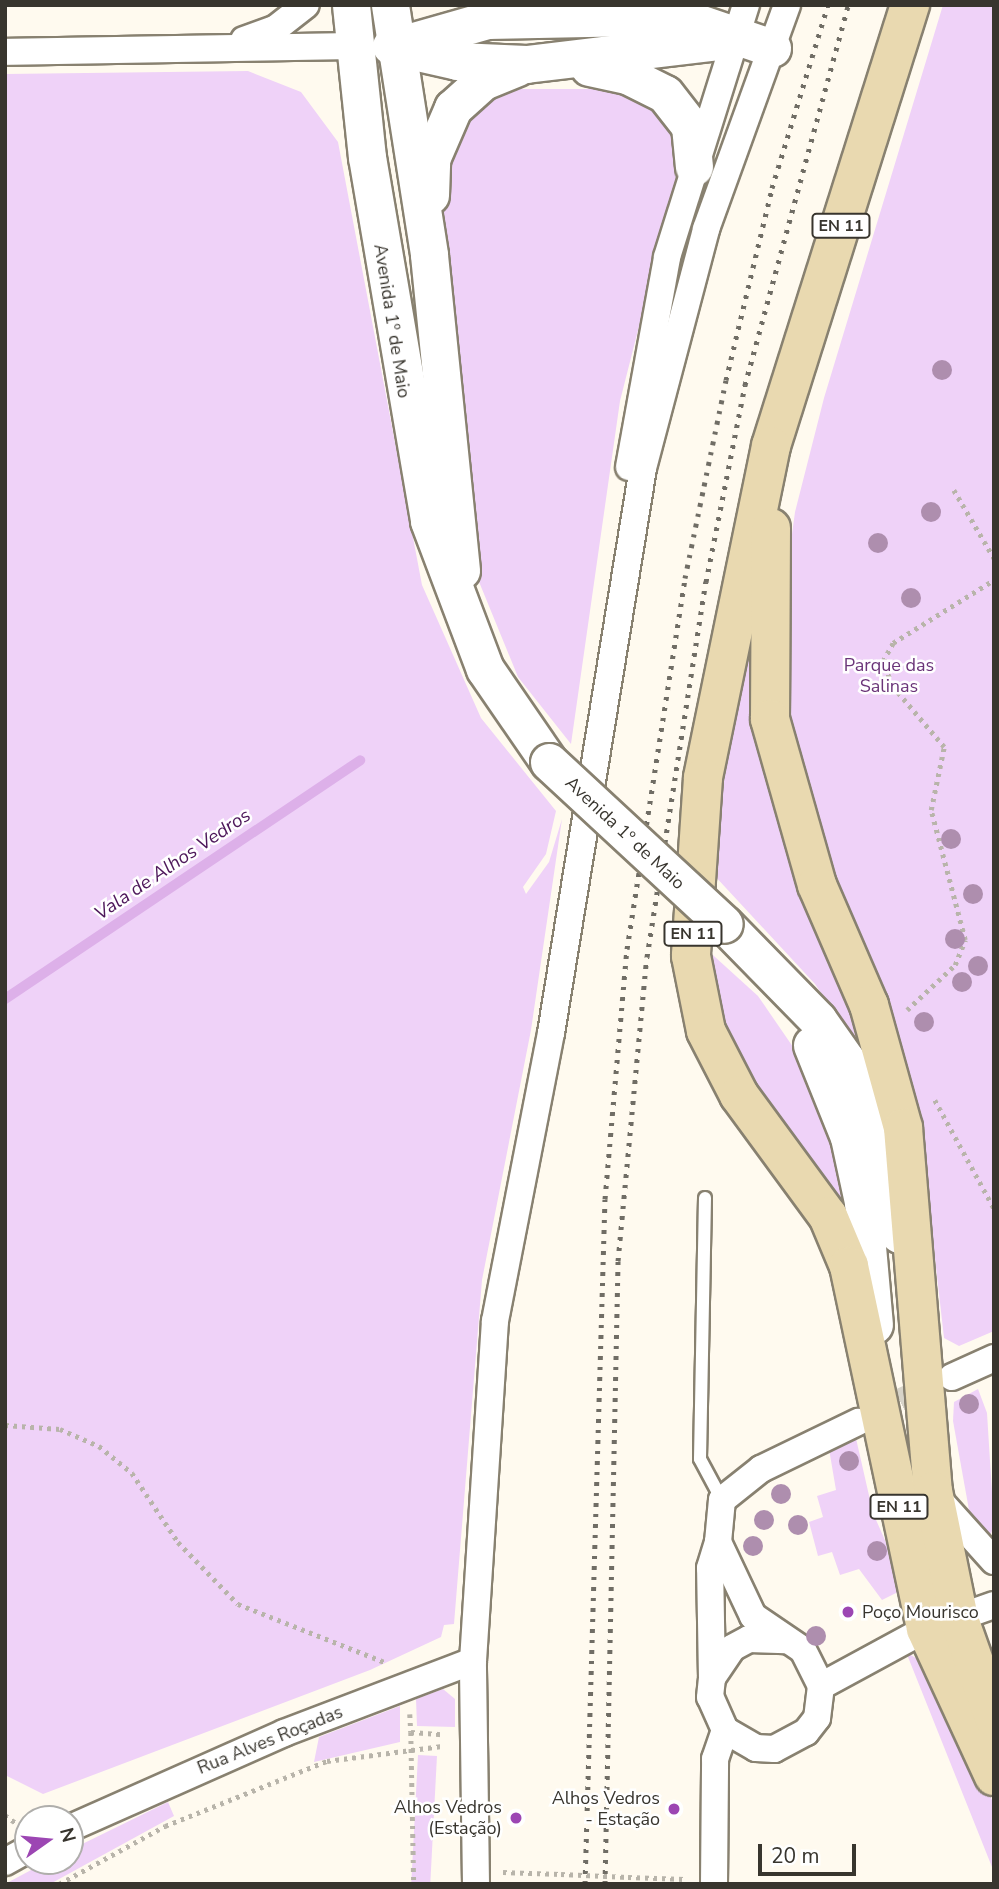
<!DOCTYPE html>
<meta charset="utf-8">
<style>
body{margin:0}
#map{position:relative;width:999px;height:1889px;overflow:hidden;background:#fffaef;font-family:"Nunito Sans",sans-serif}
div>[style]{position:absolute}
.green>*{inset:0;background:#efd2f8;transform-origin:0 0}
.stream>*{height:10px;margin:-5px;padding:0 5px;transform-origin:5px;border-radius:5px;background:#ddb0e9}
.street-tunnel>*{height:26px;margin-top:-13px;transform-origin:0;background:repeating-linear-gradient(90deg,#d7d3c8 0 26px,transparent 0 39px)}
.path>*{height:4.5px;margin-top:-2.25px;transform-origin:0;background:repeating-linear-gradient(90deg,#b8b4aa 0 3.5px,transparent 0 8.5px)}
.roads{filter:drop-shadow(2px 0 #888170) drop-shadow(-2px 0 #888170) drop-shadow(0 2px #888170) drop-shadow(0 -2px #888170)}
.lane>*{height:12px;margin:-6px;padding:0 6px;transform-origin:6px;border-radius:6px;background:#fff}
.street>*{height:26px;margin:-13px;padding:0 13px;transform-origin:13px;border-radius:13px;background:#fff}
.secondary>*{height:37px;margin:-18.5px;padding:0 18.5px;transform-origin:18.5px;border-radius:18.5px;background:#fff}
.primary>*{height:38px;margin:-19px;padding:0 19px;transform-origin:19px;border-radius:19px;background:#e9d9b0}
.rail>*{height:5px;margin-top:-2.5px;transform-origin:0;background:repeating-linear-gradient(90deg,#706d65 0 3.5px,transparent 0 10.5px)}
.path-bridge>*{height:4.5px;margin-top:-2.25px;transform-origin:0;background:repeating-linear-gradient(90deg,#b8b4aa 0 3.5px,transparent 0 8.5px)}
.bridges{filter:drop-shadow(2px 0 #888170) drop-shadow(-2px 0 #888170) drop-shadow(0 2px #888170) drop-shadow(0 -2px #888170)}
.secondary-bridge>*{height:37px;margin:-18.5px;padding:0 18.5px;transform-origin:18.5px;border-radius:18.5px;background:#fff}
.trees>*{width:20px;height:20px;margin:-10px;border-radius:50%;background:#ae8eae}
.dots>*{width:19px;height:19px;translate:-50% -50%;box-sizing:border-box;border:4px solid #fff;border-radius:50%}
span{translate:-50% -50%;white-space:nowrap;text-align:center;line-height:1.15;-webkit-text-stroke:5px #fff;paint-order:stroke}
.shield-label span{padding:2px 5px;background:#fff;border:2px solid;border-radius:5px;-webkit-text-stroke-width:0}
.shield-label{font-size:16px;color:#38352e;font-weight:700}
.street-label{font-size:18px;color:#38352e}
.park-label{font-size:18px;color:#6b3579}
.poi-label{font-size:18px;color:#38352e}
.left{translate:0 -50%;text-align:left}
.right{translate:-100% -50%;text-align:right}
.water-label{font-size:19px;color:#4d175a;font-style:italic}
.frame{position:absolute;inset:0;border:7px solid #38352e;pointer-events:none}
.north{position:absolute;left:14px;top:1805px;width:70px;height:70px;box-sizing:border-box;background:#fff;border:2px solid #afaeab;border-radius:50%;rotate:75deg;font-size:19px;font-weight:700;line-height:28px;text-align:center;color:#38352e}
.north::after{content:'';display:block;margin:auto;width:24px;height:32px;background:#9c46b3;clip-path:polygon(50% 0,100% 100%,50% 72%,0 100%)}
.scale{position:absolute;left:758px;top:1844px;width:98px;height:32px;box-sizing:border-box;border:4px solid #38352e;border-top:0;padding-left:9px;font-size:21px;line-height:24px;white-space:nowrap;color:#38352e;-webkit-text-stroke:5px #fff;paint-order:stroke}
</style>
<div id="map">
<div class="green">
<div style="clip-path:polygon(943px 5px,994px 5px,994px 1331px,959px 1346px,944px 1338px,919px 1116px,905px 1056px,829px 867px,788px 725px,783px 600px,795px 512px,824px 398px)"></div>
<div style="clip-path:polygon(248px 71px,301px 92px,338px 142px,422px 585px,481px 718px,556px 811px,546px 854px,523px 887px,526px 894px,549px 862px,562px 819px,531px 1030px,482px 1280px,454px 1624px,444px 1625px,441px 1637px,370px 1670px,43px 1794px,5px 1775px,5px 74px)"></div>
<div style="clip-path:polygon(518px 89px,620px 89px,653px 103px,673px 128px,678px 173px,620px 401px,571px 744px,518px 677px,475px 572px,443px 227px,439px 179px,446px 142px,483px 101px)"></div>
<div style="clip-path:polygon(749px 656px,754px 657px,883px 1085px,815px 984px,713px 874px,728px 743px,743px 658px)"></div>
<div style="clip-path:polygon(704px 947px,758px 996px,802px 1060px,820px 1095px,848px 1196px,834px 1200px,724px 1040px)"></div>
<div style="clip-path:polygon(978px 1389px,987px 1413px,994px 1524px,989px 1540px,976px 1531px,969px 1510px,953px 1421px,954px 1402px)"></div>
<div style="clip-path:polygon(855px 1434px,873px 1513px,906px 1588px,882px 1600px,859px 1569px,840px 1575px,832px 1552px,818px 1556px,809px 1522px,823px 1517px,817px 1496px,836px 1490px,829px 1449px)"></div>
<div style="clip-path:polygon(906px 1652px,919px 1660px,994px 1804px,994px 1872px)"></div>
<div style="clip-path:polygon(443px 1689px,455px 1699px,455px 1727px,417px 1726px,416px 1699px)"></div>
<div style="clip-path:polygon(400px 1706px,400px 1742px,314px 1762px,319px 1737px)"></div>
<div style="left:418px;top:1755px;width:19px;height:129px;rotate:3deg"></div>
<div style="clip-path:polygon(168px 1802px,174px 1816px,50px 1884px,5px 1884px,48px 1861px,70px 1861px,70px 1850px)"></div>
</div>
<div class="stream">
<div style="left:5px;top:999px;width:428px;rotate:-33.9deg"></div>
</div>
<div class="street-tunnel">
<div style="left:865px;top:1418px;width:81px;rotate:-25deg"></div>
</div>
<div class="path">
<div style="left:954px;top:490px;width:79px;rotate:59.5deg"></div>
<div style="left:907px;top:1010px;width:66px;rotate:-43.2deg"></div>
<div style="left:955px;top:965px;width:27px;rotate:-68deg"></div>
<div style="left:965px;top:940px;width:134px;rotate:-104.7deg"></div>
<div style="left:931px;top:810px;width:64px;rotate:-78.3deg"></div>
<div style="left:944px;top:747px;width:80px;rotate:-130.4deg"></div>
<div style="left:892px;top:686px;width:27px;rotate:-110deg"></div>
<div style="left:883px;top:661px;width:21px;rotate:-61deg"></div>
<div style="left:893px;top:643px;width:119px;rotate:-32deg"></div>
<div style="left:935px;top:1100px;width:123px;rotate:61.4deg"></div>
<div style="left:5px;top:1425px;width:55px;rotate:4.2deg"></div>
<div style="left:60px;top:1429px;width:43px;rotate:23.6deg"></div>
<div style="left:99px;top:1446px;width:43px;rotate:39.3deg"></div>
<div style="left:132px;top:1473px;width:83px;rotate:56.3deg"></div>
<div style="left:178px;top:1542px;width:86px;rotate:45.9deg"></div>
<div style="left:238px;top:1604px;width:160px;rotate:21.6deg"></div>
<div style="left:410px;top:1714px;width:18px;rotate:87deg"></div>
<div style="left:411px;top:1732px;width:31px;rotate:4deg"></div>
<div style="left:411px;top:1732px;width:152px;rotate:88.9deg"></div>
<div style="left:5px;top:1815px;width:14px;rotate:36deg"></div>
<div style="left:503px;top:1872px;width:58px;rotate:2deg"></div>
<div style="left:628px;top:1877px;width:57px;rotate:2deg"></div>
<div style="left:59px;top:1884px;width:121px;rotate:-28.7deg"></div>
<div style="left:165px;top:1826px;width:175px;rotate:-21.9deg"></div>
<div style="left:327px;top:1761px;width:116px;rotate:-7.4deg"></div>
</div>
<div class="roads">
<div class="lane">
<div style="left:705px;top:1198px;width:261px;rotate:91.1deg"></div>
<div style="left:700px;top:1459px;width:47px;rotate:61.8deg"></div>
</div>
<div class="street">
<div style="left:244px;top:40px;width:33px;rotate:-20deg"></div>
<div style="left:275px;top:29px;width:39px;rotate:-38deg"></div>
<div style="left:5px;top:52px;width:350px;rotate:-1deg"></div>
<div style="left:629px;top:467px;width:213px;rotate:-79.7deg"></div>
<div style="left:667px;top:257px;width:264px;rotate:-72.6deg"></div>
<div style="left:952px;top:1377px;width:46px;rotate:-24.3deg"></div>
<div style="left:939px;top:1500px;width:82px;rotate:48deg"></div>
<div style="left:718px;top:1542px;width:42px;rotate:-84.6deg"></div>
<div style="left:722px;top:1500px;width:50px;rotate:-38.5deg"></div>
<div style="left:761px;top:1469px;width:108px;rotate:-25.9deg"></div>
<div style="left:712px;top:1678px;width:110px;rotate:-91deg"></div>
<div style="left:710px;top:1568px;width:27px;rotate:-73deg"></div>
<div style="left:718px;top:1542px;width:82px;rotate:64.7deg"></div>
<div style="left:753px;top:1616px;width:60px;rotate:34.2deg"></div>
<div style="left:803px;top:1650px;width:40px;rotate:63.4deg"></div>
<div style="left:821px;top:1686px;width:32px;rotate:97deg"></div>
<div style="left:817px;top:1718px;width:18px;rotate:128deg"></div>
<div style="left:806px;top:1732px;width:36px;rotate:152deg"></div>
<div style="left:774px;top:1749px;width:18px;rotate:-177deg"></div>
<div style="left:756px;top:1748px;width:36px;rotate:-150deg"></div>
<div style="left:725px;top:1730px;width:36px;rotate:-114deg"></div>
<div style="left:710px;top:1697px;width:19px;rotate:-84deg"></div>
<div style="left:712px;top:1678px;width:36px;rotate:-56deg"></div>
<div style="left:732px;top:1648px;width:19px;rotate:-28deg"></div>
<div style="left:749px;top:1639px;width:37px;rotate:2deg"></div>
<div style="left:821px;top:1686px;width:119px;rotate:-28.5deg"></div>
<div style="left:926px;top:1629px;width:72px;rotate:-19.4deg"></div>
<div style="left:70px;top:1828px;width:234px;rotate:-23.9deg"></div>
<div style="left:284px;top:1733px;width:202px;rotate:-20.9deg"></div>
<div style="left:5px;top:1862px;width:26px;rotate:-29deg"></div>
<div style="left:476px;top:1884px;width:223px;rotate:-90.8deg"></div>
<div style="left:473px;top:1661px;width:341px;rotate:-86.3deg"></div>
<div style="left:495px;top:1321px;width:293px;rotate:-79deg"></div>
<div style="left:551px;top:1033px;width:572px;rotate:-80.75deg"></div>
<div style="left:643px;top:468px;width:247px;rotate:-75.2deg"></div>
<div style="left:706px;top:229px;width:238px;rotate:-70.1deg"></div>
<div style="left:714px;top:1884px;width:125px;rotate:-89.5deg"></div>
<div style="left:715px;top:1759px;width:31px;rotate:-71deg"></div>
</div>
<div class="secondary">
<div style="left:351px;top:5px;width:153px;rotate:84deg"></div>
<div style="left:367px;top:157px;width:369px;rotate:80.3deg"></div>
<div style="left:429px;top:521px;width:158px;rotate:69.3deg"></div>
<div style="left:485px;top:669px;width:113px;rotate:55.5deg"></div>
<div style="left:390px;top:5px;width:253px;rotate:81.1deg"></div>
<div style="left:429px;top:255px;width:317px;rotate:84.2deg"></div>
<div style="left:391px;top:46px;width:68px;rotate:12.8deg"></div>
<div style="left:457px;top:61px;width:69px;rotate:2.5deg"></div>
<div style="left:526px;top:64px;width:210px;rotate:-6.8deg"></div>
<div style="left:396px;top:46px;width:95px;rotate:-15.9deg"></div>
<div style="left:487px;top:20px;width:163px;rotate:-1.1deg"></div>
<div style="left:650px;top:17px;width:34px;rotate:2deg"></div>
<div style="left:684px;top:18px;width:93px;rotate:18.8deg"></div>
<div style="left:589px;top:67px;width:39px;rotate:12deg"></div>
<div style="left:627px;top:75px;width:42px;rotate:26.6deg"></div>
<div style="left:665px;top:94px;width:41px;rotate:52deg"></div>
<div style="left:690px;top:126px;width:41px;rotate:84.4deg"></div>
<div style="left:430px;top:195px;width:36px;rotate:-88deg"></div>
<div style="left:431px;top:159px;width:56px;rotate:-66.7deg"></div>
<div style="left:453px;top:108px;width:40px;rotate:-42deg"></div>
<div style="left:483px;top:81px;width:37px;rotate:-22deg"></div>
<div style="left:724px;top:924px;width:134px;rotate:45.6deg"></div>
<div style="left:818px;top:1020px;width:49px;rotate:55deg"></div>
<div style="left:846px;top:1060px;width:94px;rotate:68.9deg"></div>
<div style="left:880px;top:1148px;width:88px;rotate:77.5deg"></div>
<div style="left:812px;top:1045px;width:99px;rotate:68.1deg"></div>
<div style="left:849px;top:1137px;width:66px;rotate:77.8deg"></div>
<div style="left:863px;top:1202px;width:123px;rotate:84.9deg"></div>
</div>
<div class="primary">
<div style="left:910px;top:5px;width:462px;rotate:107.5deg"></div>
<div style="left:771px;top:446px;width:339px;rotate:101.6deg"></div>
<div style="left:703px;top:778px;width:178px;rotate:93.9deg"></div>
<div style="left:691px;top:956px;width:76px;rotate:78.7deg"></div>
<div style="left:706px;top:1031px;width:72px;rotate:62.7deg"></div>
<div style="left:739px;top:1095px;width:150px;rotate:53.7deg"></div>
<div style="left:828px;top:1216px;width:54px;rotate:67.2deg"></div>
<div style="left:849px;top:1266px;width:371px;rotate:78deg"></div>
<div style="left:926px;top:1629px;width:162px;rotate:65.2deg"></div>
<div style="left:771px;top:528px;width:191px;rotate:90.3deg"></div>
<div style="left:770px;top:719px;width:173px;rotate:74.2deg"></div>
<div style="left:817px;top:885px;width:131px;rotate:66.6deg"></div>
<div style="left:869px;top:1005px;width:128px;rotate:74.5deg"></div>
<div style="left:903px;top:1128px;width:364px;rotate:85.3deg"></div>
<div style="left:933px;top:1491px;width:131px;rotate:78.5deg"></div>
<div style="left:959px;top:1619px;width:105px;rotate:70.5deg"></div>
</div>
</div>
<div class="rail">
<div style="left:585px;top:1884px;width:685px;rotate:-88.33deg"></div>
<div style="left:605px;top:1199px;width:251px;rotate:-85deg"></div>
<div style="left:627px;top:949px;width:376px;rotate:-81.1deg"></div>
<div style="left:685px;top:578px;width:202px;rotate:-78.3deg"></div>
<div style="left:726px;top:380px;width:197px;rotate:-76.5deg"></div>
<div style="left:772px;top:188px;width:191px;rotate:-73deg"></div>
<div style="left:605px;top:1884px;width:623px;rotate:-88.8deg"></div>
<div style="left:618px;top:1261px;width:305px;rotate:-84.6deg"></div>
<div style="left:647px;top:957px;width:380px;rotate:-81.1deg"></div>
<div style="left:706px;top:582px;width:201px;rotate:-78.8deg"></div>
<div style="left:745px;top:385px;width:394px;rotate:-74.8deg"></div>
</div>
<div class="path-bridge">
<div style="left:561px;top:1874px;width:67px;rotate:2.6deg"></div>
</div>
<div class="bridges">
<div class="secondary-bridge">
<div style="left:549px;top:762px;width:238px;rotate:42.8deg"></div>
</div>
</div>
<div class="trees">
<div style="left:942px;top:370px"></div>
<div style="left:931px;top:512px"></div>
<div style="left:878px;top:543px"></div>
<div style="left:911px;top:598px"></div>
<div style="left:951px;top:839px"></div>
<div style="left:973px;top:894px"></div>
<div style="left:955px;top:939px"></div>
<div style="left:978px;top:966px"></div>
<div style="left:962px;top:982px"></div>
<div style="left:924px;top:1022px"></div>
<div style="left:969px;top:1404px"></div>
<div style="left:849px;top:1461px"></div>
<div style="left:781px;top:1494px"></div>
<div style="left:764px;top:1520px"></div>
<div style="left:798px;top:1525px"></div>
<div style="left:753px;top:1546px"></div>
<div style="left:877px;top:1551px"></div>
<div style="left:816px;top:1636px"></div>
</div>
<div class="dots">
<div style="left:848px;top:1612px;background:#9c46b3"></div>
<div style="left:674px;top:1809px;background:#9c46b3"></div>
<div style="left:516px;top:1818px;background:#9c46b3"></div>
</div>
<div class="shield-label">
<span style="left:841px;top:226px">EN 11</span>
<span style="left:693px;top:934px">EN 11</span>
<span style="left:899px;top:1507px">EN 11</span>
</div>
<div class="street-label">
<span style="left:392px;top:321px;rotate:81deg">Avenida 1º de Maio</span>
<span style="left:625px;top:833px;rotate:43deg">Avenida 1º de Maio</span>
<span style="left:270px;top:1740px;rotate:-22deg">Rua Alves Roçadas</span>
</div>
<div class="park-label">
<span style="left:889px;top:676px">Parque das<br>Salinas</span>
</div>
<div class="poi-label">
<span class="left" style="left:862px;top:1612px">Poço Mourisco</span>
<span class="right" style="left:660px;top:1809px">Alhos Vedros<br>- Estação</span>
<span class="right" style="left:502px;top:1818px">Alhos Vedros<br>(Estação)</span>
</div>
<div class="water-label">
<span style="left:173px;top:865px;rotate:-34deg">Vala de Alhos Vedros</span>
</div>
<div class="frame"></div>
<div class="north">N</div>
<div class="scale">20 m</div>
</div>
